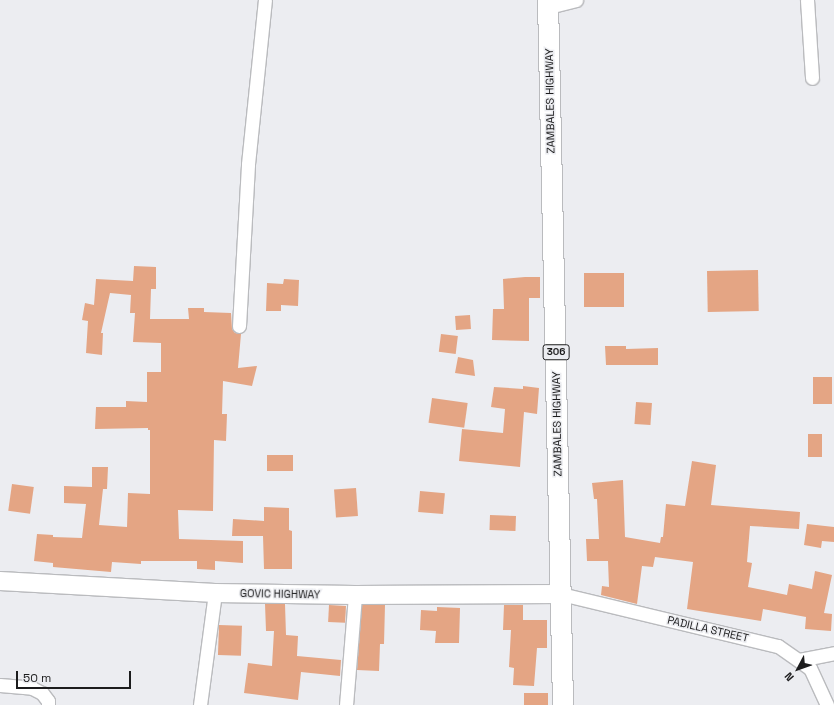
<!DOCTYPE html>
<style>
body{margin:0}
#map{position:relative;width:834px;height:705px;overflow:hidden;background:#ecedf1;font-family:"Space Grotesk",sans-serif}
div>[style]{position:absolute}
.building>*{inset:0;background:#e4a584;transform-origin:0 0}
.roads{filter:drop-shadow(1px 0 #babbbe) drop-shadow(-1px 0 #babbbe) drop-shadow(0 1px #babbbe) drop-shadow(0 -1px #babbbe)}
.street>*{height:13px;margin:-6.5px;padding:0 6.5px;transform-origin:6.5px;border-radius:6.5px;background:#fff}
.secondary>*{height:18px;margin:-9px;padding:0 9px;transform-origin:9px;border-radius:9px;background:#fff}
.primary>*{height:20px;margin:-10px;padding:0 10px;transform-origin:10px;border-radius:10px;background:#fff}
span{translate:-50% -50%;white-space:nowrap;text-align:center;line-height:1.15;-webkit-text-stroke:3px #ecedf1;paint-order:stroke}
.shield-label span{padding:1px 3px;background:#ecedf1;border:1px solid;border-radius:3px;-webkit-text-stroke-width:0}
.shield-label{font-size:10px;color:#1c1c1d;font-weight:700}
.street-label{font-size:11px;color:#1c1c1d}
.north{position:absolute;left:778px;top:649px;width:40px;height:40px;-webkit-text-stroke:3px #ecedf1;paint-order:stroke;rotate:229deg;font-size:11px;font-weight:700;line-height:16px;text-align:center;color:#1c1c1d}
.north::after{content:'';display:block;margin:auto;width:14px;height:18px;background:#1c1c1d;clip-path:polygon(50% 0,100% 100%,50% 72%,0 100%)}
.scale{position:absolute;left:16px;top:671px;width:115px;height:18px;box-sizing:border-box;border:2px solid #1c1c1d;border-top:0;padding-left:5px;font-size:12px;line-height:14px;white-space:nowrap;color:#1c1c1d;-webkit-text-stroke:3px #ecedf1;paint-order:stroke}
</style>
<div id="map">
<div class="building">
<div style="clip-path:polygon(134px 266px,156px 267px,156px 289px,151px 289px,150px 319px,189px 319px,188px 308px,204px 308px,204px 312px,231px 313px,232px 329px,235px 333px,241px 334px,238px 368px,257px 366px,252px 386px,223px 381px,222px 414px,227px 414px,226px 441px,214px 440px,213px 511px,178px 510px,179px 539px,243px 541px,243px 563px,215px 561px,215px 570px,197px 569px,197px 561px,141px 561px,141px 564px,112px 562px,111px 572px,53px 567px,53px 563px,34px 561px,37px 534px,53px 535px,53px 537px,82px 538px,86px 504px,64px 503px,64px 486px,92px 487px,92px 467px,108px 467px,107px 489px,103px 489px,99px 525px,127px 527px,128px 493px,150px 494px,150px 430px,148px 430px,148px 428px,95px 429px,96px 407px,126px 407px,126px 401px,147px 402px,147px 372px,161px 372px,161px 343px,133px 342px,135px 313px,130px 313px,131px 295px,110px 293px,101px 333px,103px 333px,102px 355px,86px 353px,88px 321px,82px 320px,85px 303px,94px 305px,96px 279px,133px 281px)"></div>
<div style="left:758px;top:270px;width:41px;height:51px;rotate:89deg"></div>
<div style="left:584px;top:273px;width:40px;height:34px"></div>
<div style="clip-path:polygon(525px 277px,540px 277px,540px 298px,529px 298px,529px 341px,492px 340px,493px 309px,504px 309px,503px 279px)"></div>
<div style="clip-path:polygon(284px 279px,299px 280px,298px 306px,281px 305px,281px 311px,266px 311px,267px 283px,283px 284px)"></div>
<div style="left:470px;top:315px;width:14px;height:15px;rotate:86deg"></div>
<div style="left:441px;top:334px;width:17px;height:18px;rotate:7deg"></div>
<div style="clip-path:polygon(605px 346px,626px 346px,626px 349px,658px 348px,658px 365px,606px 365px)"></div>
<div style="clip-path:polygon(458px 357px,473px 360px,475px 376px,455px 373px)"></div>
<div style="left:813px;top:377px;width:19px;height:27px"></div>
<div style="clip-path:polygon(523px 386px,539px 388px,537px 414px,524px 412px,520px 467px,459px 461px,462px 429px,503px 433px,505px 409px,491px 407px,494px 387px,523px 389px)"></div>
<div style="left:432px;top:398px;width:36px;height:25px;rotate:8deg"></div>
<div style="left:636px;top:402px;width:16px;height:22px;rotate:4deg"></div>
<div style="left:808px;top:434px;width:14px;height:23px"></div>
<div style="left:293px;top:455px;width:16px;height:26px;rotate:90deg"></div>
<div style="clip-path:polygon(692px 461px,716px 465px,711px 505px,800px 512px,799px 529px,750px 526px,747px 562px,752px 563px,748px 587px,787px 595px,789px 584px,812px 589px,815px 571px,832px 575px,824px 613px,832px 614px,831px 631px,805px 629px,806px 617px,763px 609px,761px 621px,687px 609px,693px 562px,655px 557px,653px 567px,642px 566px,637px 604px,601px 595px,602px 586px,609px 587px,608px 561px,587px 561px,586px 539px,599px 539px,597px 499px,594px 499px,592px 483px,623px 480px,625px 537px,660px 543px,661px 537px,663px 537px,666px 504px,685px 506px)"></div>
<div style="left:12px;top:484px;width:22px;height:27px;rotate:8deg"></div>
<div style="left:356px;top:488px;width:28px;height:22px;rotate:86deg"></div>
<div style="left:420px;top:491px;width:25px;height:21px;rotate:5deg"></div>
<div style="clip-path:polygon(264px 507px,289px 508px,289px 530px,292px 531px,292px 569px,264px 569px,263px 536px,232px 536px,233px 519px,264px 521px)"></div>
<div style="left:490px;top:515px;width:26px;height:15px;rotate:2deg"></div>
<div style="clip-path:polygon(807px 524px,834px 527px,834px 542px,822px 541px,821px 548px,804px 545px)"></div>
<div style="clip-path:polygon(265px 604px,285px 604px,286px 635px,298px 636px,297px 656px,341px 660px,340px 676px,301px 672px,298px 700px,244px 693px,248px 663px,272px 666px,274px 631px,266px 631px)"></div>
<div style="left:329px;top:605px;width:17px;height:17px;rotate:3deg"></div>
<div style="clip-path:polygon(362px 605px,385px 605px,384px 644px,380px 644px,379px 671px,357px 670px)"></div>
<div style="clip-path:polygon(504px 605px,523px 605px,523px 620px,547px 620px,547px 648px,537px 648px,534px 686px,513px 685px,514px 668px,509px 667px,511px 630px,503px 630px)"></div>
<div style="clip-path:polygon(437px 607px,460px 608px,459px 643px,435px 643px,436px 631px,420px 630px,421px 610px,437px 611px)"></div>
<div style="left:219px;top:625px;width:23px;height:30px;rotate:2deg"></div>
<div style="left:524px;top:693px;width:24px;height:12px"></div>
</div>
<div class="roads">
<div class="street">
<div style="left:807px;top:0;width:78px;rotate:86.3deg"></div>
<div style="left:548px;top:7px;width:29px;rotate:-14deg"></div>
<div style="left:239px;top:326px;width:162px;rotate:-86.8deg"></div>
<div style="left:248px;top:164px;width:165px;rotate:-84.1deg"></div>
<div style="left:561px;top:594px;width:223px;rotate:13.5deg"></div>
<div style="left:778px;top:646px;width:39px;rotate:35deg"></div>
<div style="left:810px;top:668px;width:41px;rotate:65.3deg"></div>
<div style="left:799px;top:660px;width:36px;rotate:-11deg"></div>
<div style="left:0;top:685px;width:32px;rotate:5deg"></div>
<div style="left:32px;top:688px;width:11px;rotate:27deg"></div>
<div style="left:42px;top:693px;width:10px;rotate:53deg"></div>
<div style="left:48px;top:701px;width:4px;rotate:90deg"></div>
<div style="left:200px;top:705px;width:113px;rotate:-82.4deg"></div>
<div style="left:346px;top:705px;width:110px;rotate:-85.3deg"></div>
</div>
<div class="secondary">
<div style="left:0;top:581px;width:215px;rotate:3.2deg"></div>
<div style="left:215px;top:593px;width:140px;rotate:0.8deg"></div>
<div style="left:355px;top:595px;width:206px;rotate:-0.3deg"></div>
</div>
<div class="primary">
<div style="left:548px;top:0;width:705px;rotate:88.78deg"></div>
</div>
</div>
<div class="shield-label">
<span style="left:556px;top:352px">306</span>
</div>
<div class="street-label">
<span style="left:550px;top:101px;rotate:-91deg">ZAMBALES HIGHWAY</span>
<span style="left:557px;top:424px;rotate:-91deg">ZAMBALES HIGHWAY</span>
<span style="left:280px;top:594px;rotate:1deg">GOVIC HIGHWAY</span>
<span style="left:708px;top:629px;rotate:13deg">PADILLA STREET</span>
</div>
<div class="north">N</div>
<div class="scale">50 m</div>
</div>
